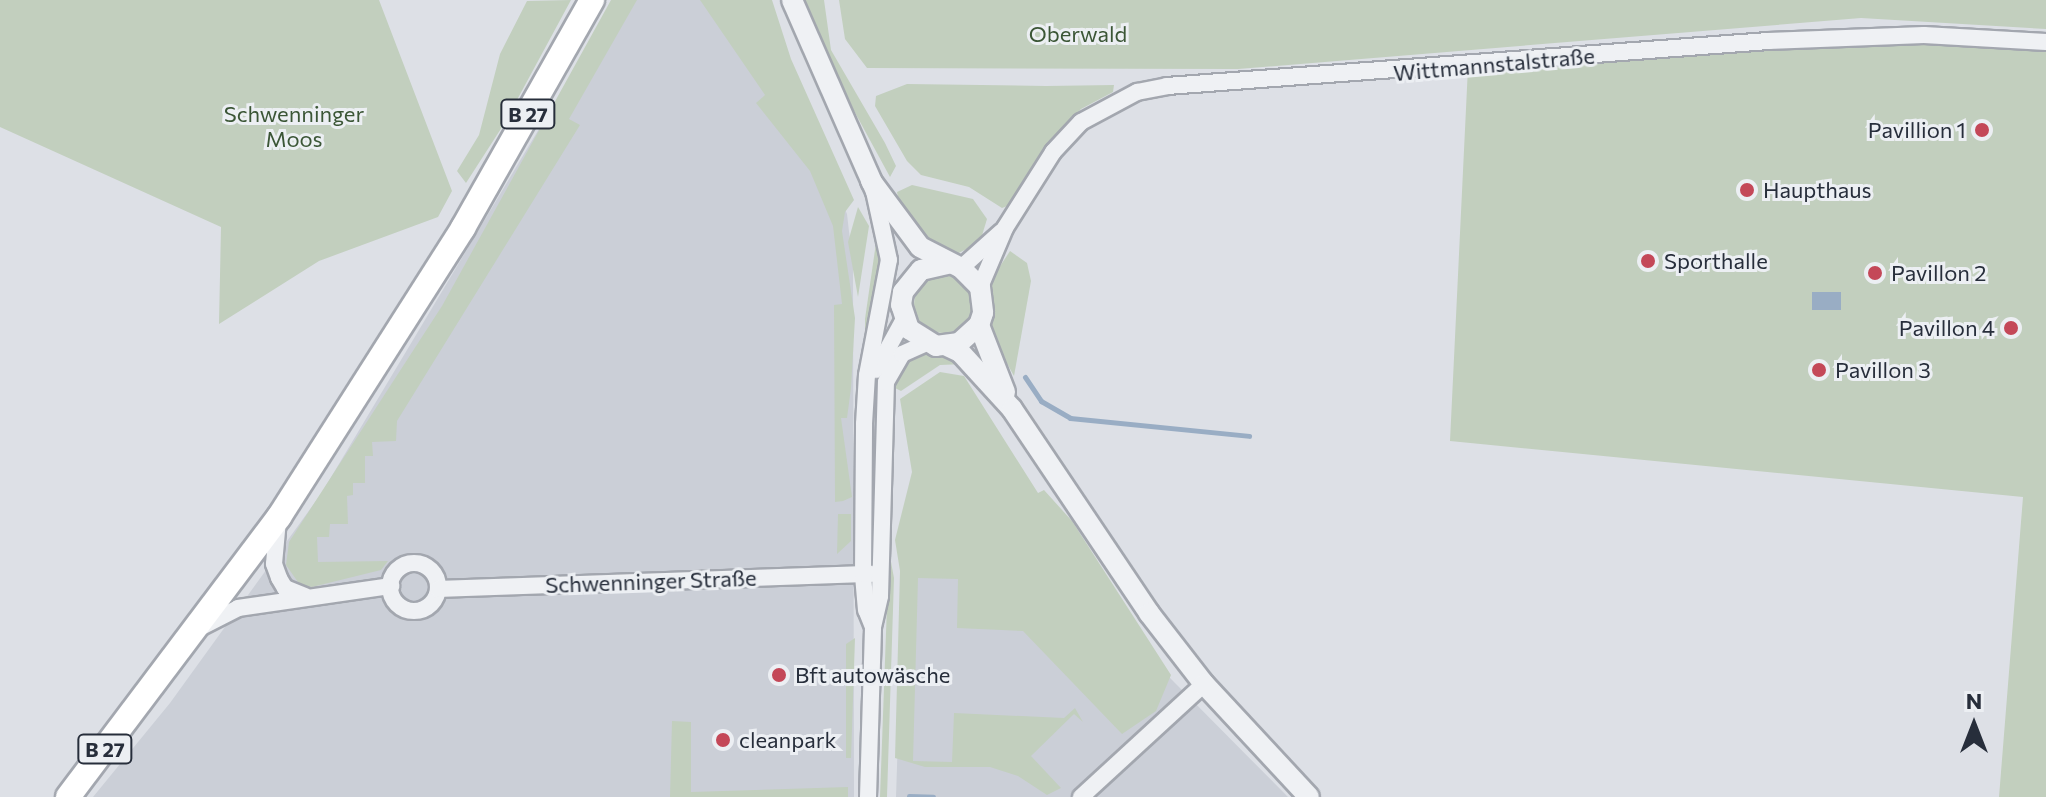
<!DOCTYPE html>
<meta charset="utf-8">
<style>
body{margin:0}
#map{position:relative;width:2046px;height:797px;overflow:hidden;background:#dde0e6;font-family:Commissioner,sans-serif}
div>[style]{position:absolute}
.built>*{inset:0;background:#cbcfd7}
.green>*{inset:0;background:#c2cfbe}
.round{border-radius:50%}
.water>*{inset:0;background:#99adc4;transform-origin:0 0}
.stream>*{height:5px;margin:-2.5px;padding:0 2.5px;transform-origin:2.5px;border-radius:2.5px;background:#99adc4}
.roads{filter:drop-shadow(2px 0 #a3a7af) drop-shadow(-2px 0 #a3a7af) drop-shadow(0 2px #a3a7af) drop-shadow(0 -2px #a3a7af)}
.minor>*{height:16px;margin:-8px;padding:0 8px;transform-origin:8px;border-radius:8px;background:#eff1f4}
.minor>.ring{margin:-8px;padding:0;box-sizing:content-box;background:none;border:16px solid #eff1f4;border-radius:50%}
.tertiary>*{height:20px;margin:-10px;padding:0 10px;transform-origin:10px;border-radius:10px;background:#eff1f4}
.primary>*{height:24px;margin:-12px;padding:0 12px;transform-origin:12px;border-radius:12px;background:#fff}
.dots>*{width:22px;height:22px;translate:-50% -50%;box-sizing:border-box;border:4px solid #eceff3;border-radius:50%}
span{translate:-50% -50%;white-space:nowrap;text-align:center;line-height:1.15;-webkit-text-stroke:6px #eceff3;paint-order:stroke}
.shield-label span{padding:2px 6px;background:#eceff3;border:2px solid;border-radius:6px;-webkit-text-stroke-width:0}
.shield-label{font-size:20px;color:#272e3b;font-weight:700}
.park-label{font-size:22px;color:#3b5636}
.street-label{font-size:22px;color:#272e3b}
.poi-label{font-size:22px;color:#272e3b}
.right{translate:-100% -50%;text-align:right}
.left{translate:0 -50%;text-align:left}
.north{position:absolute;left:1934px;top:685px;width:80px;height:80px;-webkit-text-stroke:6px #eceff3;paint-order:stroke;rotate:0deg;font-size:22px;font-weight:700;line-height:32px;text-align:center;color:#272e3b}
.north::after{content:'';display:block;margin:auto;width:28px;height:36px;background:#272e3b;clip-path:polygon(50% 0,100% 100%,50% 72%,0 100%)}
</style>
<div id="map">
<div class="built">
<div style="clip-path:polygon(616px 0,754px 0,847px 214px,853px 266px,854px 797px,93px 797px,170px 703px,321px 494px)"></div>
<div style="clip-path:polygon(904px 553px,1067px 574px,1288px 797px,896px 797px)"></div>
</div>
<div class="green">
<div style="clip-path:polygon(0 0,379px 0,452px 191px,438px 217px,319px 261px,219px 324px,221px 227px,0 127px)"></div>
<div style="clip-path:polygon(571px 0,504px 124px,466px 183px,457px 171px,479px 135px,500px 54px,527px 1px)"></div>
<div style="clip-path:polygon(611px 0,637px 0,569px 119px,580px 125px,397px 421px,396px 441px,372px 442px,373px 456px,365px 456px,365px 483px,353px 483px,353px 495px,347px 496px,348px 524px,330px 524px,329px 537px,317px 537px,318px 562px,388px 561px,381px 570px,312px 587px,300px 585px,286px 565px,289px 542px,442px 306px)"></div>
<div style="clip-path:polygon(700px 0,772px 0,791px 59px,854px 200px,845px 212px,842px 231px,855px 318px,851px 388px,847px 418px,841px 418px,852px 497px,843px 501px,835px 502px,834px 305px,842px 304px,833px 226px,810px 171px,756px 103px,765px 95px)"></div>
<div style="clip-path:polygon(805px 0,824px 0,831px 50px,885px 143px,896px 166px,890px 177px,821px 50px)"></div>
<div style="clip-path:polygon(839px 0,2046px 0,2046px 29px,1861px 18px,1238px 69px,867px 68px,845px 39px)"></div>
<div style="clip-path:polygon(1859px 37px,2046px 42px,2046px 797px,1999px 797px,2023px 497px,1450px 441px,1468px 67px)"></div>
<div style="clip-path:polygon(907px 84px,1046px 86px,1114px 85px,1113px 92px,1081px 109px,1048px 146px,1010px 205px,1002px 208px,969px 187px,921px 175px,907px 161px,875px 106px,876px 96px)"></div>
<div style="clip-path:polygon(912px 185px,973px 199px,987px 219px,980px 242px,955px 255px,926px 243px,899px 202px,897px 192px)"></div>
<div style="clip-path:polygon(858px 207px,869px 226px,858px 297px,848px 242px)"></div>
<div style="clip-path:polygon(878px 229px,882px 256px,865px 351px,865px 319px)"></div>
<div style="clip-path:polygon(1010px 251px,1027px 263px,1031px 281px,1014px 376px,989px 331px,991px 280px)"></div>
<div class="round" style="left:914px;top:275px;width:58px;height:58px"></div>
<div style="clip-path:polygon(920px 354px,945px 355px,964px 364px,940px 365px,901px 391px,893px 387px,905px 362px)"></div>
<div style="clip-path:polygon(940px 372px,964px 376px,1038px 493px,1044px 490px,1072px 521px,1171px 675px,1156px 711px,1122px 734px,1023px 631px,957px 628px,958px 579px,918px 578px,913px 761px,952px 762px,954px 713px,1064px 718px,1075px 708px,1083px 722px,1074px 714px,1031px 756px,1061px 788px,1047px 795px,1018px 776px,990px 767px,925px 767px,895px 758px,900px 571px,895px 540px,912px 472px,900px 399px)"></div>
<div style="clip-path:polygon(838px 514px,851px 514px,851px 541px,837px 554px)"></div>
<div style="clip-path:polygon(889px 551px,894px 578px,887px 797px,880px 797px)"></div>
<div style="clip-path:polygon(855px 638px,851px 758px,846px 758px,846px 644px)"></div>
<div style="clip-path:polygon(672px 721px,691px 722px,691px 792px,848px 787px,848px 797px,670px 797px)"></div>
</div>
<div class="water">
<div style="left:1812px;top:292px;width:29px;height:18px"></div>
</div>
<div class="stream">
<div style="left:1025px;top:377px;width:29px;rotate:56deg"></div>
<div style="left:1041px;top:401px;width:34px;rotate:30deg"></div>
<div style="left:1070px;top:418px;width:180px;rotate:5.7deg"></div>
<div style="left:909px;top:796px;width:24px;rotate:2deg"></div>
</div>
<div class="roads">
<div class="minor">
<div style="left:961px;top:268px;width:54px;rotate:-42deg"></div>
<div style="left:980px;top:287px;width:64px;rotate:-67deg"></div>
<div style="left:1005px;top:228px;width:90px;rotate:-57.7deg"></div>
<div style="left:1053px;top:152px;width:41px;rotate:-47deg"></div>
<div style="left:1081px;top:122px;width:64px;rotate:-28.2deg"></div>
<div style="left:1137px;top:92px;width:31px;rotate:-11deg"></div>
<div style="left:1167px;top:86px;width:603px;rotate:-4.28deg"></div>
<div style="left:1768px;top:41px;width:156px;rotate:-2.2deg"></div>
<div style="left:1924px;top:35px;width:122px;rotate:3.3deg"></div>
<div style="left:876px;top:370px;width:58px;rotate:-61.2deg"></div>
<div style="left:278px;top:520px;width:44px;rotate:95.2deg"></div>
<div style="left:274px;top:564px;width:15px;rotate:70deg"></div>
<div style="left:279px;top:578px;width:12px;rotate:59deg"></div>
<div style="left:285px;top:588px;width:22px;rotate:22deg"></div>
<div class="ring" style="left:390px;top:563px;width:32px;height:32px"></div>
<div style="left:438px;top:589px;width:434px;rotate:-2deg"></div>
<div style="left:203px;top:626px;width:39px;rotate:-27deg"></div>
<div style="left:238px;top:608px;width:155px;rotate:-8.2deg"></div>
<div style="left:873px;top:627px;width:18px;rotate:-112deg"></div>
<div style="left:866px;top:610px;width:36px;rotate:-95deg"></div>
<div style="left:863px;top:574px;width:150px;rotate:-89.6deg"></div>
<div style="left:864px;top:424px;width:49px;rotate:-86.5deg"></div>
<div style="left:867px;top:375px;width:117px;rotate:-79.2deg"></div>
<div style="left:889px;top:260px;width:71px;rotate:-102.3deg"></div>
<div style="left:868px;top:797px;width:170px;rotate:-88.3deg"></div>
<div style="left:873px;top:627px;width:32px;rotate:-77deg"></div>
<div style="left:880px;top:596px;width:214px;rotate:-88.4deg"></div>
<div style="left:886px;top:382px;width:32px;rotate:-60deg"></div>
<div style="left:902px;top:354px;width:27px;rotate:-24deg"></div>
<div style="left:1081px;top:797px;width:167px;rotate:-42.6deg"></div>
</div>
<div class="tertiary">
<div style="left:792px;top:0;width:209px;rotate:66.3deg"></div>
<div style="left:871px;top:181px;width:82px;rotate:53.4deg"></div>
<div style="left:920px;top:247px;width:46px;rotate:27.1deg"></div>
<div style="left:961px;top:268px;width:27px;rotate:45deg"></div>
<div style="left:980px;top:287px;width:26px;rotate:83deg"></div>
<div style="left:983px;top:313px;width:13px;rotate:108deg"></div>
<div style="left:979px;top:325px;width:27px;rotate:138deg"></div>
<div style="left:959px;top:343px;width:23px;rotate:173deg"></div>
<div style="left:936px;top:346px;width:32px;rotate:-148deg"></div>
<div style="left:909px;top:329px;width:25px;rotate:-108deg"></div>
<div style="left:901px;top:305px;width:13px;rotate:-81deg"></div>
<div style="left:903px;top:292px;width:28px;rotate:-51deg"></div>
<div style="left:921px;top:270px;width:28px;rotate:-13deg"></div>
<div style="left:979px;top:325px;width:72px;rotate:68.8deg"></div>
<div style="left:947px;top:346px;width:14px;rotate:25deg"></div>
<div style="left:960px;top:352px;width:77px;rotate:47.6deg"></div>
<div style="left:1012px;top:409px;width:246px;rotate:56.1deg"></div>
<div style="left:1149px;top:613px;width:90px;rotate:52.2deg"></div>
<div style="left:1204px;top:684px;width:154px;rotate:47.1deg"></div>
</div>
<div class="primary">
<div style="left:68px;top:797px;width:351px;rotate:-53deg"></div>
<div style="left:279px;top:517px;width:343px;rotate:-57.5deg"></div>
<div style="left:463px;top:228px;width:262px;rotate:-60.5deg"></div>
</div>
</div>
<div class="dots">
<div style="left:1982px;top:130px;background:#c44858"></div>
<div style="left:1747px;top:190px;background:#c44858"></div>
<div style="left:1648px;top:261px;background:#c44858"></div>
<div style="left:1875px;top:273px;background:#c44858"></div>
<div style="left:2011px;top:328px;background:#c44858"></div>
<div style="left:1819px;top:370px;background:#c44858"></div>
<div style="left:779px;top:675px;background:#c44858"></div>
<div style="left:723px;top:740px;background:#c44858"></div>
</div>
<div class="shield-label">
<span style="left:528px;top:114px">B 27</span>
<span style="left:105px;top:749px">B 27</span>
</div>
<div class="park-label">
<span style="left:1078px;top:34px">Oberwald</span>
<span style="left:294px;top:126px">Schwenninger<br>Moos</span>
</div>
<div class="street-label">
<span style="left:1494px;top:64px;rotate:-5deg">Wittmannstalstraße</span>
<span style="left:651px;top:581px;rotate:-2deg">Schwenninger Straße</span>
</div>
<div class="poi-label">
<span class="right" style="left:1966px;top:130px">Pavillion 1</span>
<span class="left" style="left:1763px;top:190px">Haupthaus</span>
<span class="left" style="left:1664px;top:261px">Sporthalle</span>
<span class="left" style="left:1891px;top:273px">Pavillon 2</span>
<span class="right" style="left:1995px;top:328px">Pavillon 4</span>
<span class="left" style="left:1835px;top:370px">Pavillon 3</span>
<span class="left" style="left:795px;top:675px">Bft autowäsche</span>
<span class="left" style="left:739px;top:740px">cleanpark</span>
</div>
<div class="north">N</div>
</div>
